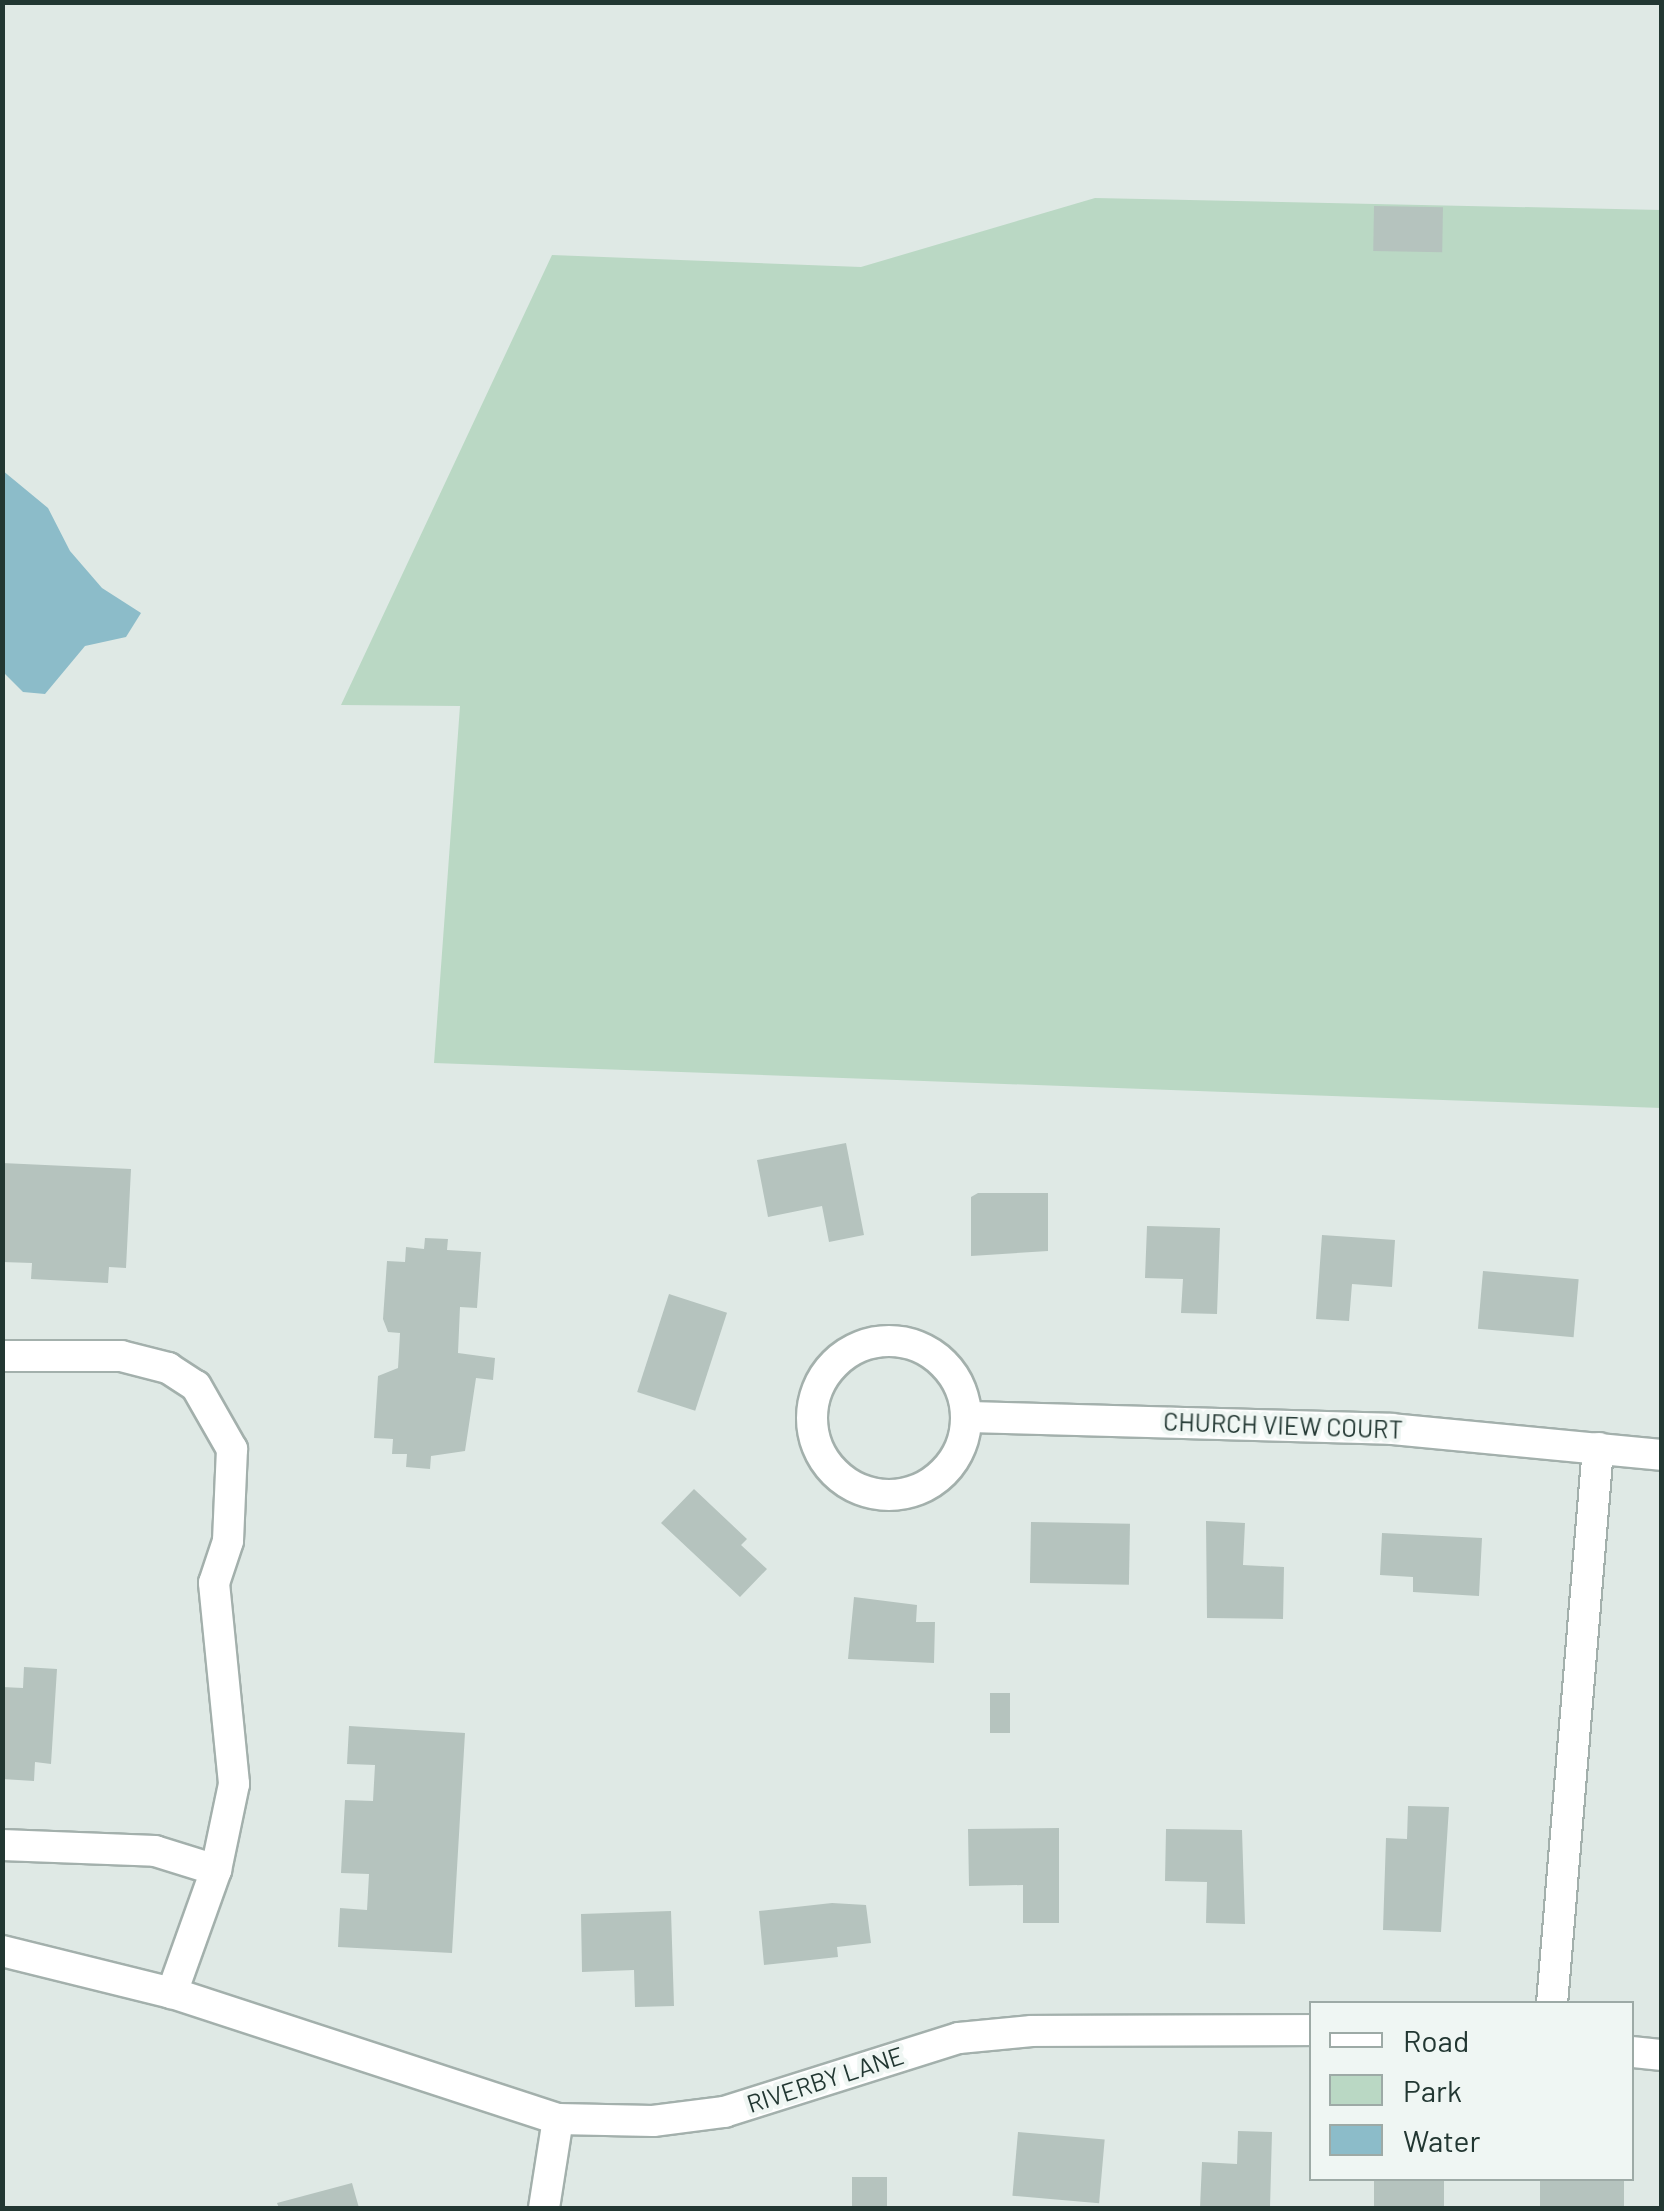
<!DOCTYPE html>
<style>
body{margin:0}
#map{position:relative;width:1664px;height:2211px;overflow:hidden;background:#dfe9e5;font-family:Barlow,sans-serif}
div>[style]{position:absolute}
.green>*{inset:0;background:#bad8c4}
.water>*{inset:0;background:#8cbcc9}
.building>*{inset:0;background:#b5c3be;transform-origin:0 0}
.roads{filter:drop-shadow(2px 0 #a3b0ac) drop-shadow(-2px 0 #a3b0ac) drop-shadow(0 2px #a3b0ac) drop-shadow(0 -2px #a3b0ac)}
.minor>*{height:30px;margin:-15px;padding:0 15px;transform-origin:15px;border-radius:15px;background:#fff}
.minor>.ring{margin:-15px;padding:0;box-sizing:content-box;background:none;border:30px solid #fff;border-radius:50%}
span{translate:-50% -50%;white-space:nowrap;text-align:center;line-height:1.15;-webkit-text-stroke:9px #eff6f3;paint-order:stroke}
.street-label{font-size:25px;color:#223732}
.frame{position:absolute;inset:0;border:5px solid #223732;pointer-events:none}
.legend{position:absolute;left:1309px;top:2001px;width:325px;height:180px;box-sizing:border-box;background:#eff6f3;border:2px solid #9daaa6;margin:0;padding:12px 18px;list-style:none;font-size:30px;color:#223732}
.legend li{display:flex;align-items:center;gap:20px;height:50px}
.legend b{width:50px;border:2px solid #9daaa6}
</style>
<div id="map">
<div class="green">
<div style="clip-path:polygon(1095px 198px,1661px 210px,1661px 1108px,434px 1063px,460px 706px,341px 705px,552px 255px,861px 267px)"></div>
</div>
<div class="water">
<div style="clip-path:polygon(2px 470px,48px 508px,70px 551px,102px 588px,141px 613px,126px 637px,85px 646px,45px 694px,23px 692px,3px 672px)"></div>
</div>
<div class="building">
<div style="left:1374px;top:206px;width:69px;height:45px;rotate:1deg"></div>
<div style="clip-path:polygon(846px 1143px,864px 1235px,829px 1242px,822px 1206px,768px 1217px,757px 1160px)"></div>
<div style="clip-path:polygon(2px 1163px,131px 1169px,126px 1268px,109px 1267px,108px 1283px,31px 1279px,32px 1263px,2px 1262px)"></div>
<div style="clip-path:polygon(978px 1193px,1048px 1193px,1048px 1251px,971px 1256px,971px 1197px)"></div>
<div style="clip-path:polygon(1147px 1226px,1220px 1228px,1217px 1314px,1181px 1313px,1183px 1279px,1145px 1278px)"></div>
<div style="clip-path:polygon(1322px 1235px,1395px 1240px,1392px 1287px,1352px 1284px,1349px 1321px,1316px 1319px)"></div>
<div style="clip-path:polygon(425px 1238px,448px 1239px,447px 1250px,481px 1252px,477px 1308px,460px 1307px,458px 1353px,495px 1358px,493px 1380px,476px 1378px,465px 1451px,431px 1456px,430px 1469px,406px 1467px,407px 1454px,392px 1454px,393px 1439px,374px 1438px,378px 1376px,398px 1368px,400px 1333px,388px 1332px,383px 1319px,387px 1261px,405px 1262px,406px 1247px,424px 1249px)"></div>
<div style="left:1483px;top:1271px;width:96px;height:58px;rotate:5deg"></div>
<div style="left:669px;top:1294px;width:61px;height:103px;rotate:18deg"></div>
<div style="clip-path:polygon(694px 1489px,747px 1539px,741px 1545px,767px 1569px,740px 1597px,661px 1523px)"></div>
<div style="clip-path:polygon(1206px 1521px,1245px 1523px,1243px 1565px,1284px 1567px,1283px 1619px,1207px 1618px)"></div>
<div style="left:1031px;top:1522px;width:99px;height:61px;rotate:1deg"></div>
<div style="clip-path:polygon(1382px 1533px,1482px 1538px,1479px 1596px,1413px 1592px,1413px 1577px,1380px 1575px)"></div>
<div style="clip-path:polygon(854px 1597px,917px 1605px,916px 1622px,935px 1622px,934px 1663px,848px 1659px)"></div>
<div style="clip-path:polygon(24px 1667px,57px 1669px,51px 1764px,35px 1762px,34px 1781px,2px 1779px,2px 1687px,23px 1688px)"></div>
<div style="left:990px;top:1693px;width:20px;height:40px"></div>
<div style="clip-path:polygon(349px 1726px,465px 1733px,452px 1953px,338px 1947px,340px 1908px,367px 1910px,369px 1874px,341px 1873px,345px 1800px,373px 1801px,375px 1765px,347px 1764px)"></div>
<div style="clip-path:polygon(1408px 1806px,1449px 1807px,1441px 1932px,1383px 1930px,1386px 1838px,1407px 1839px)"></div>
<div style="clip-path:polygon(1059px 1828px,1059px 1923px,1023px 1923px,1023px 1885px,969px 1886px,968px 1829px)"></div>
<div style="clip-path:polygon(1166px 1829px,1242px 1830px,1245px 1924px,1206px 1923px,1207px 1882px,1165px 1881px)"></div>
<div style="clip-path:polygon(832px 1903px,866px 1905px,871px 1943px,837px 1947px,838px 1957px,764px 1965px,759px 1911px)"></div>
<div style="clip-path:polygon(671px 1911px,674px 2006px,635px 2007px,634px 1970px,582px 1972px,581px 1914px)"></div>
<div style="clip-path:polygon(1238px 2131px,1272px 2132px,1270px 2208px,1200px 2208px,1202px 2162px,1237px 2164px)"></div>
<div style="left:1018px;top:2132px;width:87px;height:64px;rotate:5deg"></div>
<div style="left:852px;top:2177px;width:35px;height:31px"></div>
<div style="left:1374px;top:2178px;width:70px;height:30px"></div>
<div style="left:1540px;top:2178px;width:84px;height:30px"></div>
<div style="clip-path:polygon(352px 2183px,359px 2208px,279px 2208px,277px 2203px)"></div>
</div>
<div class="roads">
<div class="minor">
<div class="ring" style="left:812px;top:1341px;width:124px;height:124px"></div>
<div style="left:2px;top:1356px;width:119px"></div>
<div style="left:121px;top:1356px;width:49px;rotate:14.3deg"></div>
<div style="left:168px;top:1368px;width:33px;rotate:33deg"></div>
<div style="left:196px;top:1386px;width:73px;rotate:60.3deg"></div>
<div style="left:232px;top:1449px;width:92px;rotate:92.5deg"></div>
<div style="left:228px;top:1541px;width:44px;rotate:108.4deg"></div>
<div style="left:214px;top:1583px;width:202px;rotate:84.3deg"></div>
<div style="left:234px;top:1784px;width:88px;rotate:101.8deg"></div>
<div style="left:216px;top:1870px;width:131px;rotate:109.7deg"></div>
<div style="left:967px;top:1417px;width:425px;rotate:1.6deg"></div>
<div style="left:1392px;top:1429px;width:271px;rotate:5.5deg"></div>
<div style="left:2px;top:1845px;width:153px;rotate:2.2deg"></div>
<div style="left:155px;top:1851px;width:64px;rotate:17.3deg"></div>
<div style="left:2px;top:1951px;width:175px;rotate:13.9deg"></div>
<div style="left:172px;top:1993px;width:406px;rotate:18.1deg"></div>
<div style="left:558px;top:2119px;width:95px;rotate:1.2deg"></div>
<div style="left:653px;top:2121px;width:72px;rotate:-7.2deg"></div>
<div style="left:724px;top:2112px;width:246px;rotate:-17.5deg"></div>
<div style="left:959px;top:2038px;width:73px;rotate:-5.5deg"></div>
<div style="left:1032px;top:2031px;width:280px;rotate:-0.2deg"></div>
<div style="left:1552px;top:2004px;width:558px;rotate:-85.27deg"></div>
<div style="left:1632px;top:2052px;width:30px;rotate:6deg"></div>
<div style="left:544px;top:2208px;width:90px;rotate:-81.1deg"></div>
</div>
</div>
<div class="street-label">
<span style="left:1283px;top:1425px;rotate:2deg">CHURCH VIEW COURT</span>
<span style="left:825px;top:2079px;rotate:-18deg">RIVERBY LANE</span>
</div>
<div class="frame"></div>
<ul class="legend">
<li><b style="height:12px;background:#fff"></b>Road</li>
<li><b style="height:28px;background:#bad8c4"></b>Park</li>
<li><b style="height:28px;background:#8cbcc9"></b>Water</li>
</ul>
</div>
